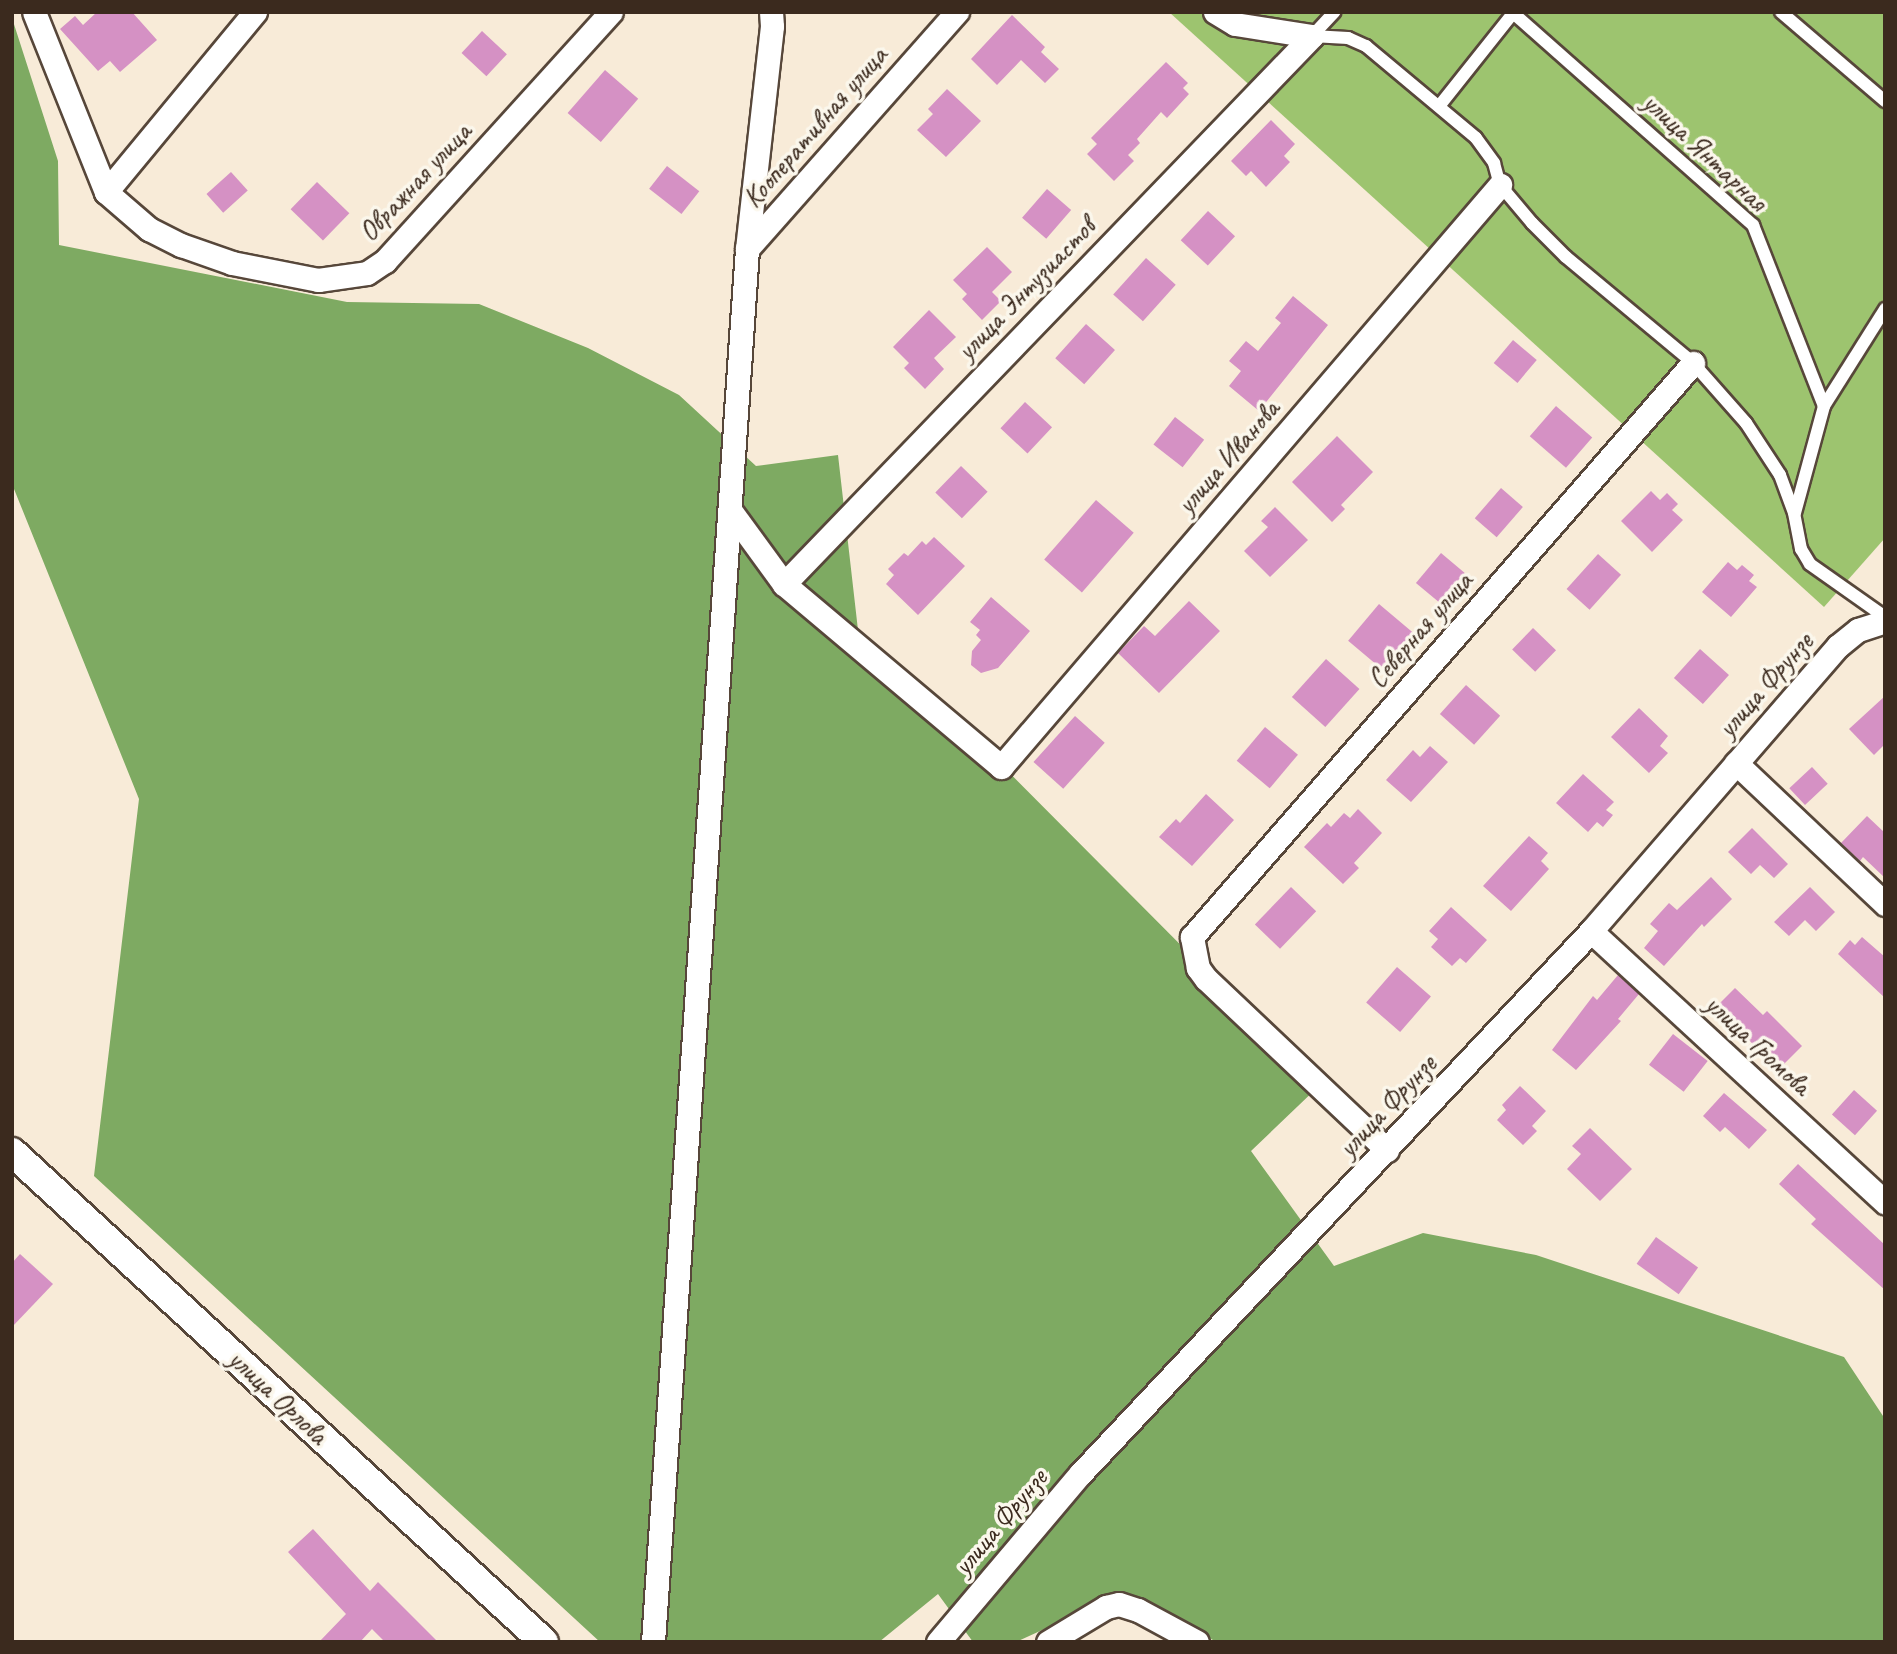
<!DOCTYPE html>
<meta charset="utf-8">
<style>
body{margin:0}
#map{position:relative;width:1897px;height:1654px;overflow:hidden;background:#f8ebd8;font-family:Caveat,sans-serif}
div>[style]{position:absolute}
.green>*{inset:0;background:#9dc46f}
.forest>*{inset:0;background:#7eaa62}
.building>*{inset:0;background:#d591c4;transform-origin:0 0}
.roads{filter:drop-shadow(2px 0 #57473a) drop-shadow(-2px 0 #57473a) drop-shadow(0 2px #57473a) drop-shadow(0 -2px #57473a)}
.service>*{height:12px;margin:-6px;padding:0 6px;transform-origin:6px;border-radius:6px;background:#fff}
.minor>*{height:23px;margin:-11.5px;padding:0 11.5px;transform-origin:11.5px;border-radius:11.5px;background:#fff}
.tertiary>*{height:28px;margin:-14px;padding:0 14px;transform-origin:14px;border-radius:14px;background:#fff}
span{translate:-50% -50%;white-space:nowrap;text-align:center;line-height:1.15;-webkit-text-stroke:7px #fbf7ec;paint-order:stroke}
.street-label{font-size:28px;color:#3b2a1e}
.frame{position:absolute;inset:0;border:14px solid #3b2a1e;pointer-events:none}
</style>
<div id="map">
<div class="green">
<div style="clip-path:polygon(1169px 12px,1885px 12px,1885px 538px,1824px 607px)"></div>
</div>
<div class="forest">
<div style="clip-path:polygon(12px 18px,58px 161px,59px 245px,347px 302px,479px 304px,588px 348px,679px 395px,756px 466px,838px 455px,858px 630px,929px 692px,1320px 1085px,1251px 1151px,1334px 1266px,1423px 1233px,1536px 1255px,1844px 1357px,1885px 1419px,1885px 1642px,1217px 1642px,1121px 1594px,1016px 1642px,973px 1642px,938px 1594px,879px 1642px,600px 1642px,94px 1176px,139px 799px,12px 484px)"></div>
</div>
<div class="building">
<div style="clip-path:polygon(97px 12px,132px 12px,157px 40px,120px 72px,110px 61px,98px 71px,60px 29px,75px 16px,83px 25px)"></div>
<div style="clip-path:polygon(1012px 15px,1045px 47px,1041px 52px,1059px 69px,1045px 83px,1021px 60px,997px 85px,971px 59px)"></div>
<div style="left:482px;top:31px;width:34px;height:30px;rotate:43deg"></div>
<div style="clip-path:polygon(1166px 62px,1188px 83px,1183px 88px,1189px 94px,1167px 118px,1161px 112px,1137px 139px,1140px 143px,1128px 155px,1134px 161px,1114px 181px,1087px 154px,1097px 144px,1091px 138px)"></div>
<div style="left:605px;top:70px;width:44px;height:57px;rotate:41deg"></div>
<div style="clip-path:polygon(947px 89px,981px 121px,946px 157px,917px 130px,933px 114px,928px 109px)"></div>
<div style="clip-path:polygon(1271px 120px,1295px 144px,1284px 156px,1290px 162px,1266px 187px,1251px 171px,1246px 176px,1231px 161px)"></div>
<div style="left:667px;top:166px;width:41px;height:29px;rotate:38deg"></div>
<div style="left:231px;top:172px;width:25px;height:33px;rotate:48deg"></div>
<div style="left:317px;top:182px;width:45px;height:38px;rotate:44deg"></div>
<div style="left:1047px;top:189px;width:32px;height:38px;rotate:41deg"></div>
<div style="left:1208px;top:211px;width:37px;height:40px;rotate:43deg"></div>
<div style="clip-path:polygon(987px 247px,1012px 272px,992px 292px,1001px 301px,982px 320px,962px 299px,967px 294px,953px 280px)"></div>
<div style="left:1146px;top:258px;width:40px;height:49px;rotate:42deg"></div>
<div style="clip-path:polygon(1293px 296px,1328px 325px,1259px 411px,1229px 386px,1241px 371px,1229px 361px,1246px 341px,1258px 351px,1281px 323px,1275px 318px)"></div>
<div style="clip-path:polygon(929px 310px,956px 337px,934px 358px,944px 369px,925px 389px,904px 368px,909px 363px,893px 347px)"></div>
<div style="left:1086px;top:324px;width:39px;height:46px;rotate:42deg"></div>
<div style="left:1513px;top:340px;width:31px;height:30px;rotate:40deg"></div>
<div style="left:1025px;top:402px;width:37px;height:36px;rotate:43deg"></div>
<div style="left:1556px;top:406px;width:48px;height:40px;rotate:41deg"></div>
<div style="left:1175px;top:417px;width:37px;height:35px;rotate:38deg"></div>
<div style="clip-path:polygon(1337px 436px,1373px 472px,1341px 505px,1345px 509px,1332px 522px,1292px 482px)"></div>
<div style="left:961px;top:466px;width:37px;height:37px;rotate:44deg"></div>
<div style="left:1501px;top:488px;width:29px;height:40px;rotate:41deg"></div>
<div style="clip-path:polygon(1651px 491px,1660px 500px,1667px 493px,1678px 504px,1672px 510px,1683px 520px,1652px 552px,1621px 521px)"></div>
<div style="left:1096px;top:500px;width:50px;height:79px;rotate:41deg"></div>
<div style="clip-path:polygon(1275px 507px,1308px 540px,1270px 577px,1244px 551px,1268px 527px,1261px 521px)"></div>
<div style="clip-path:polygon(934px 537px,965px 566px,918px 615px,886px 584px,894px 575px,888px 569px,904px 553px,908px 556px,922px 541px,926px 545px)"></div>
<div style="left:1441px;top:553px;width:31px;height:39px;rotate:40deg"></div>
<div style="left:1598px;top:554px;width:31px;height:47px;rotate:42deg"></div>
<div style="clip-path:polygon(1728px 562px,1737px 570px,1742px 565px,1754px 575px,1749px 581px,1757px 587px,1731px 617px,1702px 592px)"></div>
<div style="clip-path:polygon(991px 597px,1030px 631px,998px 668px,981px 673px,971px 665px,972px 651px,981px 640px,976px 635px,980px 630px,970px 622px)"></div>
<div style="clip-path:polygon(1189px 601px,1220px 631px,1159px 693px,1118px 653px,1144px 626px,1155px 636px)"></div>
<div style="left:1379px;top:604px;width:45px;height:48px;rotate:40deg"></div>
<div style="left:1533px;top:628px;width:32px;height:30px;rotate:44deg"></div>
<div style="left:1700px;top:649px;width:39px;height:39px;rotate:42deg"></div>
<div style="left:1326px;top:659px;width:45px;height:51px;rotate:42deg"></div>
<div style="left:1466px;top:685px;width:46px;height:39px;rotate:42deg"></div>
<div style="clip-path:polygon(1885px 696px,1885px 744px,1874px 755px,1849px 729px)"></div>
<div style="clip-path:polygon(1639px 708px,1668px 736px,1660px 746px,1668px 753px,1649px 773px,1611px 737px)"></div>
<div style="left:1075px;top:716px;width:40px;height:62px;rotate:42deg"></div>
<div style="left:1265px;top:727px;width:43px;height:44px;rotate:40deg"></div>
<div style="clip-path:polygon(1430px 746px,1448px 762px,1411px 802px,1386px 780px,1413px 750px,1420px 757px)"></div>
<div style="left:1812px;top:767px;width:23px;height:31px;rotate:47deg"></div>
<div style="clip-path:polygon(1583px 774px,1614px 802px,1606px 810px,1613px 815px,1603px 827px,1597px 822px,1588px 832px,1556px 803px)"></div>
<div style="clip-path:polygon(1206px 794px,1234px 820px,1192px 866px,1159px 837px,1176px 819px,1180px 823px)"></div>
<div style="clip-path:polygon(1358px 809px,1382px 833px,1354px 863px,1359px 868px,1343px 884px,1304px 847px,1327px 823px,1331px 827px,1344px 813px,1350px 818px)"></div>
<div style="clip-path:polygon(1867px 816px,1885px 833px,1885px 878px,1863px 857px,1860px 861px,1841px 843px)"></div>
<div style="clip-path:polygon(1752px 828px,1788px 864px,1774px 878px,1760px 865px,1751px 874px,1728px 852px)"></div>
<div style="clip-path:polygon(1529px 836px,1548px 853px,1541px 861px,1549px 869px,1511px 911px,1483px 886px)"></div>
<div style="clip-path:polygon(1711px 877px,1732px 899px,1704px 927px,1702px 924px,1664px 966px,1644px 948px,1658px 931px,1650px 924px,1669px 903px,1677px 910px)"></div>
<div style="left:1291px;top:887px;width:35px;height:52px;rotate:44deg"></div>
<div style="clip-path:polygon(1810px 887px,1835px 912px,1816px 931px,1805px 920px,1789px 936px,1774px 922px)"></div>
<div style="clip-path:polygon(1451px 907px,1487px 940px,1466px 963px,1460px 958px,1452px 966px,1431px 947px,1438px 939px,1429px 931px)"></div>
<div style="clip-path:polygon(1862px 937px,1885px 957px,1885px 998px,1838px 954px,1850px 940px,1855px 945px)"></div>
<div style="left:1397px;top:967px;width:45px;height:47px;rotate:41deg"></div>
<div style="clip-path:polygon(1618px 975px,1639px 994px,1618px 1019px,1621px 1021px,1576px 1070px,1552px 1050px,1593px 996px,1597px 1000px)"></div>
<div style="clip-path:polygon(1735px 988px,1763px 1015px,1767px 1011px,1802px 1046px,1779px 1069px,1715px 1008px)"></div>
<div style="left:1673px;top:1034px;width:44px;height:39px;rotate:38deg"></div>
<div style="clip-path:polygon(1520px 1086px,1546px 1111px,1532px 1126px,1537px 1131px,1523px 1145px,1497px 1120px,1506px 1110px,1502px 1105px)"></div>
<div style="left:1854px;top:1090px;width:31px;height:33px;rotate:42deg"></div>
<div style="clip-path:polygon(1724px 1093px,1767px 1130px,1749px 1149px,1725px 1127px,1720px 1132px,1703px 1116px)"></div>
<div style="clip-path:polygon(1590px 1128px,1632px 1169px,1600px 1201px,1567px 1169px,1581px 1154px,1572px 1146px)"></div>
<div style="clip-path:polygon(1798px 1164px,1885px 1245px,1885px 1290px,1811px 1224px,1816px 1219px,1779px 1184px)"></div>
<div style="left:1656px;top:1237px;width:52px;height:33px;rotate:36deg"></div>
<div style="clip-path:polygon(20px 1254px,53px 1284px,12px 1327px,12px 1263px)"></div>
<div style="clip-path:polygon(313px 1529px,370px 1591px,378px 1582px,438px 1642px,385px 1642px,372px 1629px,360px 1642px,319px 1642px,346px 1614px,288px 1552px)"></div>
</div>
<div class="roads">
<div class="service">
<div style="left:1512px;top:12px;width:322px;rotate:41.5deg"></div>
<div style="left:1753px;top:225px;width:194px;rotate:68.6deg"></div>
<div style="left:1781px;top:12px;width:137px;rotate:40.6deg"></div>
<div style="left:1312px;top:36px;width:36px;rotate:3deg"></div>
<div style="left:1348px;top:38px;width:20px;rotate:24deg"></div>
<div style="left:1366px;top:46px;width:143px;rotate:39.9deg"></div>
<div style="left:1476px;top:138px;width:31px;rotate:54deg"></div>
<div style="left:1494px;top:163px;width:23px;rotate:75deg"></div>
<div style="left:1500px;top:185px;width:50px;rotate:49.9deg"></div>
<div style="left:1532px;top:223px;width:48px;rotate:45deg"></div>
<div style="left:1566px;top:257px;width:165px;rotate:39.8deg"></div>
<div style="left:1693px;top:363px;width:80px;rotate:48.5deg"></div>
<div style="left:1746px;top:423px;width:62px;rotate:56.8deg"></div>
<div style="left:1780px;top:475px;width:40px;rotate:69.8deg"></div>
<div style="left:1794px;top:513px;width:37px;rotate:79deg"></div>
<div style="left:1801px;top:549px;width:17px;rotate:59deg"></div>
<div style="left:1810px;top:564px;width:92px;rotate:35.2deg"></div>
<div style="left:1312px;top:36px;width:33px;rotate:-47deg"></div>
<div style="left:1440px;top:105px;width:119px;rotate:-51.5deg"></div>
<div style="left:1795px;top:513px;width:111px;rotate:-74.8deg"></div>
<div style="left:1824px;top:406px;width:115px;rotate:-57.8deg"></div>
</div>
<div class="minor">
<div style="left:34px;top:12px;width:194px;rotate:68.2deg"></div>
<div style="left:106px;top:192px;width:57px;rotate:40.7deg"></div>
<div style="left:149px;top:229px;width:36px;rotate:27deg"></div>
<div style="left:181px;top:245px;width:54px;rotate:19.4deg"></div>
<div style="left:232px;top:263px;width:88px;rotate:11.2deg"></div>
<div style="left:318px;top:280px;width:49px;rotate:-8.1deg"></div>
<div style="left:367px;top:273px;width:22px;rotate:-34deg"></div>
<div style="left:385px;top:261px;width:336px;rotate:-47.8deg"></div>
<div style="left:1215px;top:12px;width:23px;rotate:31deg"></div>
<div style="left:1235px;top:24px;width:78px;rotate:8.9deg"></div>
<div style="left:106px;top:192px;width:234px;rotate:-50.4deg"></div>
<div style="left:747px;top:249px;width:317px;rotate:-48.5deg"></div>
<div style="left:730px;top:510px;width:92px;rotate:53.9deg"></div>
<div style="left:784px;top:584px;width:284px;rotate:40.1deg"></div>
<div style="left:1001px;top:767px;width:767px;rotate:-49.39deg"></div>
<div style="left:784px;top:584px;width:761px;rotate:-46.06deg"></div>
<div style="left:1736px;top:763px;width:205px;rotate:43.4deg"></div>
<div style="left:1591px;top:931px;width:400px;rotate:42.7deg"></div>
<div style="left:1387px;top:1150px;width:249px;rotate:-136.6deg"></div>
<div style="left:1206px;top:979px;width:14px;rotate:-126deg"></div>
<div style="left:1198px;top:968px;width:32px;rotate:-101deg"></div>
<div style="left:1192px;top:937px;width:762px;rotate:-48.88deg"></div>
<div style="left:653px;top:1642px;width:1396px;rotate:-86.14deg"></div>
<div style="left:747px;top:249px;width:224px;rotate:-83.6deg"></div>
<div style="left:772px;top:26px;width:14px;rotate:-94deg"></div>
<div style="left:938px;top:1642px;width:221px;rotate:-49.8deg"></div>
<div style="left:1081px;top:1473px;width:744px;rotate:-46.74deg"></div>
<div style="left:1591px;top:931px;width:377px;rotate:-49.1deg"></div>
<div style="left:1838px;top:646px;width:26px;rotate:-39deg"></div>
<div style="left:1858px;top:630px;width:28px;rotate:-18deg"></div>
<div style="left:1048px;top:1642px;width:68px;rotate:-31.1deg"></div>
<div style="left:1106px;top:1607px;width:13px;rotate:-13deg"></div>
<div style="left:1119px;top:1604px;width:20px;rotate:18deg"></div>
<div style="left:1138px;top:1610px;width:67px;rotate:28.5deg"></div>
</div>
<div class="tertiary">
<div style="left:12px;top:1152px;width:723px;rotate:42.65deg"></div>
</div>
</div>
<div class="street-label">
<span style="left:815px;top:127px;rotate:-49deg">Кооперативная улица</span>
<span style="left:1705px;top:152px;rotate:43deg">улица Янтарная</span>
<span style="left:415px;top:182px;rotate:-47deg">Овражная улица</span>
<span style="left:1026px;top:289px;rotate:-46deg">улица Энтузиастов</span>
<span style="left:1228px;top:457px;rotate:-49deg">улица Иванова</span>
<span style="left:1420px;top:630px;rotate:-49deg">Северная улица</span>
<span style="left:1765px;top:685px;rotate:-49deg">улица Фрунзе</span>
<span style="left:1758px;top:1045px;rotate:43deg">улица Громова</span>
<span style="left:1387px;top:1106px;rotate:-47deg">улица Фрунзе</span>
<span style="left:278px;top:1397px;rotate:43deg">улица Орлова</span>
<span style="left:1000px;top:1522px;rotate:-50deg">улица Фрунзе</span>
</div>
<div class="frame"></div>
</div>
